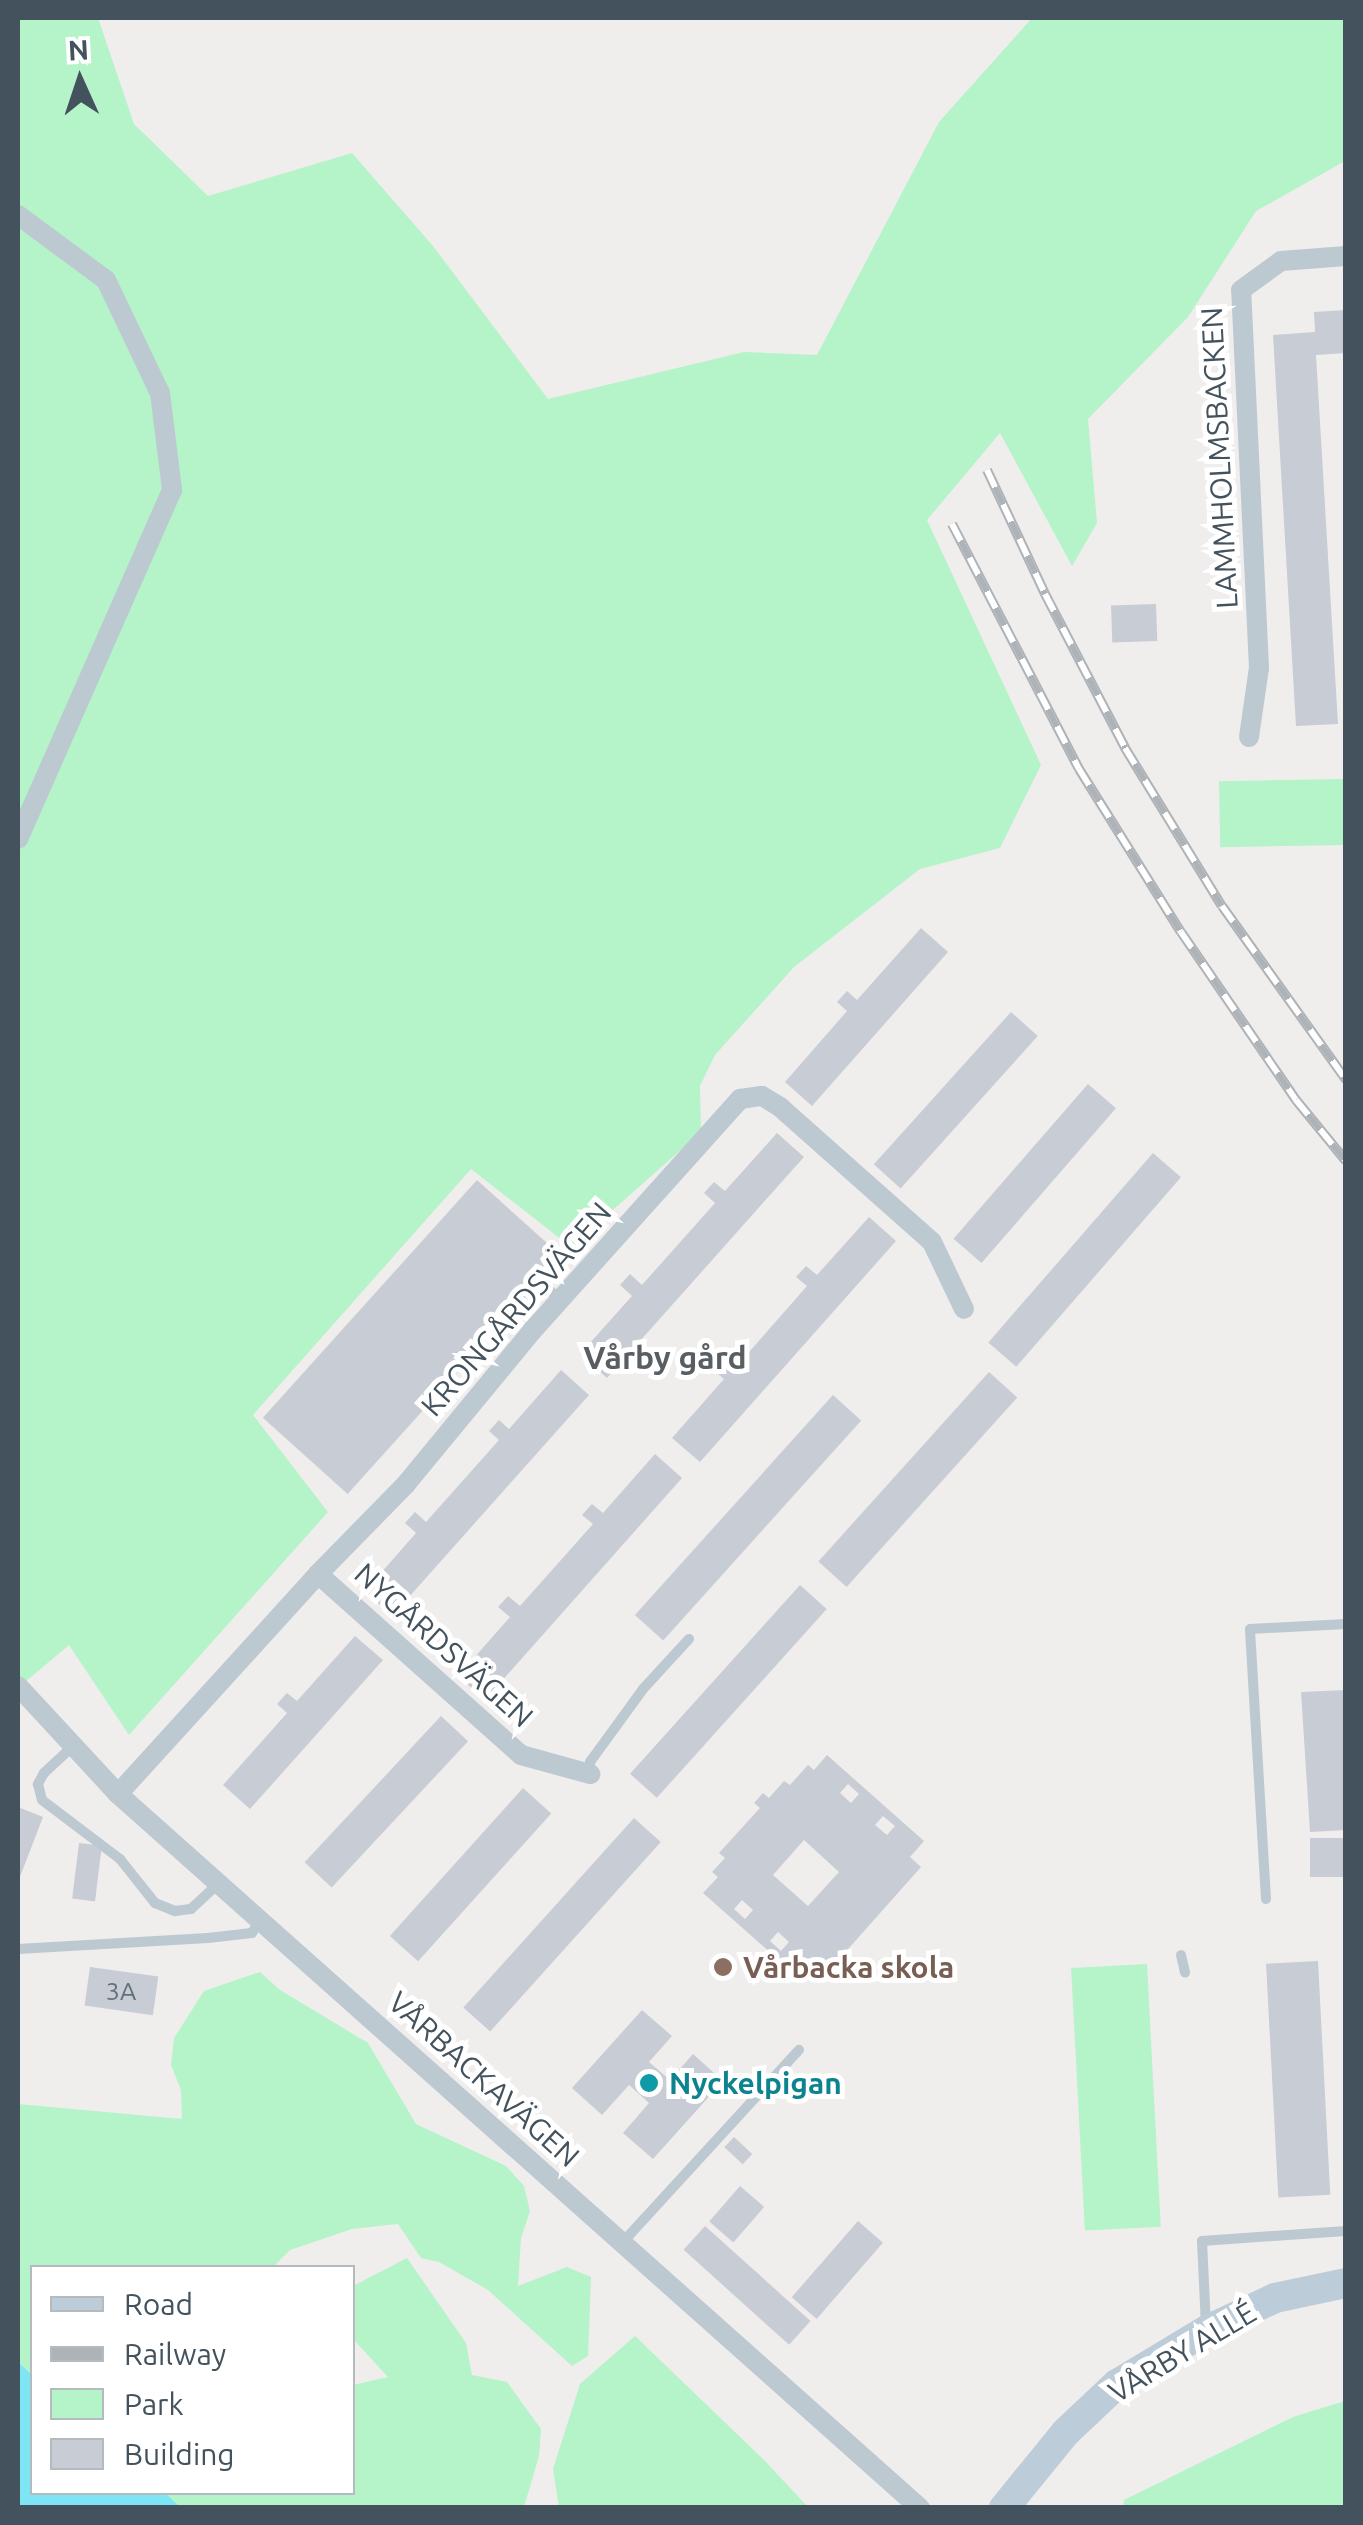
<!DOCTYPE html>
<meta charset="utf-8">
<style>
body{margin:0}
#map{position:relative;width:1363px;height:2525px;overflow:hidden;background:#f0eded;font-family:Ubuntu,sans-serif}
div>[style]{position:absolute}
.green>*{inset:0;background:#b5f3c9;transform-origin:0 0}
.water>*{inset:0;background:#7ee5f5}
.building>*{inset:0;background:#c8ccd4;transform-origin:0 0}
.lane>*{height:10px;margin:-5px;padding:0 5px;transform-origin:5px;border-radius:5px;background:#bcc9d1}
.street>*{height:20px;margin:-10px;padding:0 10px;transform-origin:10px;border-radius:10px;background:#bcc9d1}
.secondary>*{height:30px;margin:-15px;padding:0 15px;transform-origin:15px;border-radius:15px;background:#bdccd9}
.rail>*{height:10px;margin-top:-5px;transform-origin:0;background:repeating-linear-gradient(90deg,#fff 0 19px,#aeb3b8 0 38px);box-sizing:border-box;border-block:2px solid #aeb3b8}
.dots>*{width:28px;height:28px;translate:-50% -50%;box-sizing:border-box;border:5px solid #fff;border-radius:50%}
span{translate:-50% -50%;white-space:nowrap;text-align:center;line-height:1.15;-webkit-text-stroke:10px #fff;paint-order:stroke}
.number-label{font-size:25px;color:#64707a}
.number-label span{-webkit-text-stroke-width:0}
.street-label{font-size:30px;color:#43525c}
.education-label{font-size:30px;color:#785e54;font-weight:700}
.left{translate:0 -50%;text-align:left}
.culture-label{font-size:30px;color:#0d838f;font-weight:700}
.neighbourhood-label{font-size:32px;color:#595e63;font-weight:700}
.frame{position:absolute;inset:0;border:20px solid #43525c;pointer-events:none}
.legend{position:absolute;left:30px;top:2265px;width:325px;height:230px;box-sizing:border-box;background:#fff;border:2px solid #b4babe;margin:0;padding:12px 18px;list-style:none;font-size:30px;color:#43525c}
.legend li{display:flex;align-items:center;gap:20px;height:50px}
.legend b{width:50px;border:2px solid #b4babe}
.north{position:absolute;left:30px;top:30px;width:100px;height:100px;-webkit-text-stroke:8px #fff;paint-order:stroke;rotate:357deg;font-size:28px;font-weight:700;line-height:40px;text-align:center;color:#43525c}
.north::after{content:'';display:block;margin:auto;width:35px;height:45px;background:#43525c;clip-path:polygon(50% 0,100% 100%,50% 72%,0 100%)}
</style>
<div id="map">
<div class="green">
<div style="clip-path:polygon(18px 18px,98px 18px,134px 124px,208px 196px,352px 153px,433px 246px,548px 399px,744px 352px,817px 355px,939px 122px,1032px 18px,1345px 18px,1345px 161px,1256px 211px,1188px 317px,1088px 419px,1097px 523px,1072px 566px,1000px 433px,927px 520px,1041px 765px,1000px 848px,920px 869px,794px 967px,715px 1055px,700px 1086px,701px 1132px,571px 1247px,471px 1169px,253px 1415px,328px 1512px,129px 1735px,69px 1645px,18px 1688px)"></div>
<div style="left:1344px;top:779px;width:66px;height:125px;rotate:89deg"></div>
<div style="left:1147px;top:1964px;width:263px;height:76px;rotate:87deg"></div>
<div style="clip-path:polygon(260px 1972px,280px 1990px,368px 2043px,416px 2124px,506px 2166px,524px 2186px,530px 2211px,521px 2238px,518px 2286px,567px 2267px,591px 2277px,588px 2356px,572px 2366px,488px 2290px,439px 2262px,421px 2258px,398px 2224px,352px 2229px,290px 2250px,273px 2267px,32px 2268px,32px 2377px,18px 2363px,18px 2104px,182px 2119px,181px 2090px,171px 2065px,174px 2038px,204px 1991px)"></div>
<div style="clip-path:polygon(407px 2258px,466px 2343px,472px 2375px,507px 2382px,541px 2429px,539px 2456px,524px 2507px,174px 2508px,158px 2493px,352px 2492px,353px 2385px,388px 2377px,353px 2339px,353px 2286px)"></div>
<div style="clip-path:polygon(635px 2336px,763px 2459px,808px 2507px,559px 2507px,553px 2469px,580px 2384px)"></div>
<div style="clip-path:polygon(1345px 2401px,1345px 2507px,1123px 2507px,1124px 2500px,1293px 2417px)"></div>
</div>
<div class="water">
<div style="clip-path:polygon(18px 2362px,32px 2375px,32px 2492px,165px 2493px,180px 2507px,18px 2507px)"></div>
</div>
<div class="building">
<div style="clip-path:polygon(1346px 310px,1346px 353px,1316px 355px,1338px 724px,1296px 726px,1273px 335px,1315px 332px,1314px 312px)"></div>
<div style="left:1156px;top:604px;width:37px;height:45px;rotate:88deg"></div>
<div style="clip-path:polygon(921px 928px,948px 952px,812px 1106px,785px 1082px,847px 1011px,837px 1002px,847px 991px,857px 1000px)"></div>
<div style="left:1011px;top:1012px;width:36px;height:205px;rotate:42deg"></div>
<div style="left:1088px;top:1084px;width:37px;height:205px;rotate:41deg"></div>
<div style="clip-path:polygon(777px 1133px,804px 1157px,607px 1378px,580px 1354px,632px 1296px,620px 1285px,630px 1274px,642px 1285px,715px 1203px,704px 1193px,714px 1182px,725px 1191px)"></div>
<div style="left:1153px;top:1153px;width:37px;height:251px;rotate:41deg"></div>
<div style="left:477px;top:1180px;width:114px;height:320px;rotate:42deg"></div>
<div style="clip-path:polygon(869px 1217px,896px 1241px,700px 1462px,672px 1438px,724px 1379px,712px 1369px,722px 1358px,734px 1369px,807px 1286px,796px 1277px,806px 1266px,817px 1275px)"></div>
<div style="clip-path:polygon(561px 1370px,589px 1395px,392px 1616px,365px 1591px,416px 1533px,405px 1523px,415px 1512px,426px 1522px,499px 1440px,489px 1431px,499px 1420px,509px 1429px)"></div>
<div style="left:989px;top:1372px;width:38px;height:255px;rotate:42deg"></div>
<div style="left:833px;top:1395px;width:38px;height:296px;rotate:42deg"></div>
<div style="clip-path:polygon(655px 1454px,682px 1478px,485px 1700px,458px 1676px,510px 1617px,498px 1607px,508px 1596px,520px 1606px,593px 1524px,582px 1515px,592px 1504px,603px 1513px)"></div>
<div style="left:800px;top:1585px;width:36px;height:254px;rotate:42deg"></div>
<div style="clip-path:polygon(355px 1636px,383px 1660px,250px 1809px,223px 1785px,287px 1713px,277px 1704px,287px 1693px,297px 1701px)"></div>
<div style="clip-path:polygon(1346px 1690px,1346px 1830px,1310px 1832px,1301px 1692px)"></div>
<div style="left:441px;top:1716px;width:37px;height:200px;rotate:43deg"></div>
<div style="clip-path:polygon(evenodd,827px 1755px,924px 1841px,910px 1857px,921px 1867px,825px 1975px,814px 1964px,800px 1979px,703px 1893px,718px 1877px,712px 1872px,725px 1858px,719px 1853px,760px 1808px,754px 1803px,763px 1793px,769px 1798px,784px 1781px,790px 1785px,808px 1765px,814px 1770px,827px 1755px,848px 1784px,859px 1794px,851px 1803px,840px 1793px,848px 1784px,827px 1755px,883px 1816px,895px 1826px,887px 1835px,875px 1825px,883px 1816px,827px 1755px,804px 1840px,839px 1872px,808px 1906px,773px 1875px,804px 1840px,827px 1755px,742px 1900px,753px 1910px,745px 1919px,734px 1909px,742px 1900px,827px 1755px,778px 1932px,789px 1942px,781px 1951px,770px 1941px,778px 1932px)"></div>
<div style="left:523px;top:1788px;width:38px;height:199px;rotate:42deg"></div>
<div style="clip-path:polygon(18px 1807px,43px 1817px,18px 1882px)"></div>
<div style="left:634px;top:1818px;width:36px;height:255px;rotate:42deg"></div>
<div style="left:1346px;top:1838px;width:39px;height:36px;rotate:90deg"></div>
<div style="left:79px;top:1843px;width:23px;height:56px;rotate:7deg"></div>
<div style="left:1318px;top:1961px;width:234px;height:52px;rotate:87deg"></div>
<div style="left:90px;top:1967px;width:69px;height:39px;rotate:8deg"></div>
<div style="clip-path:polygon(642px 2010px,672px 2036px,649px 2062px,670px 2080px,693px 2054px,723px 2081px,653px 2159px,623px 2133px,649px 2103px,629px 2085px,602px 2115px,572px 2088px)"></div>
<div style="left:734px;top:2137px;width:25px;height:14px;rotate:43deg"></div>
<div style="left:740px;top:2186px;width:32px;height:47px;rotate:41deg"></div>
<div style="left:858px;top:2221px;width:33px;height:101px;rotate:41deg"></div>
<div style="left:705px;top:2226px;width:142px;height:32px;rotate:42deg"></div>
</div>
<div class="lane">
<div style="left:539px;top:1282px;width:27px;rotate:39deg"></div>
<div style="left:73px;top:1746px;width:40px;rotate:137deg"></div>
<div style="left:44px;top:1773px;width:13px;rotate:119deg"></div>
<div style="left:38px;top:1784px;width:16px;rotate:76deg"></div>
<div style="left:42px;top:1800px;width:98px;rotate:37.1deg"></div>
<div style="left:120px;top:1859px;width:56px;rotate:51.5deg"></div>
<div style="left:155px;top:1903px;width:22px;rotate:22deg"></div>
<div style="left:175px;top:1911px;width:16px;rotate:-7deg"></div>
<div style="left:191px;top:1909px;width:37px;rotate:-43deg"></div>
<div style="left:590px;top:1773px;width:11px;rotate:-90deg"></div>
<div style="left:590px;top:1762px;width:90px;rotate:-54deg"></div>
<div style="left:643px;top:1689px;width:68px;rotate:-47.4deg"></div>
<div style="left:1266px;top:1899px;width:270px;rotate:-93.4deg"></div>
<div style="left:1250px;top:1629px;width:96px;rotate:-3deg"></div>
<div style="left:18px;top:1949px;width:190px;rotate:-3.3deg"></div>
<div style="left:208px;top:1938px;width:44px;rotate:-6.5deg"></div>
<div style="left:252px;top:1933px;width:14px;rotate:-60deg"></div>
<div style="left:1181px;top:1955px;width:18px;rotate:77deg"></div>
<div style="left:622px;top:2243px;width:262px;rotate:-47.5deg"></div>
<div style="left:1206px;top:2326px;width:85px;rotate:-92.7deg"></div>
<div style="left:1202px;top:2241px;width:144px;rotate:-4deg"></div>
</div>
<div class="street">
<div style="left:18px;top:215px;width:109px;rotate:36.5deg"></div>
<div style="left:106px;top:280px;width:125px;rotate:64.5deg"></div>
<div style="left:160px;top:393px;width:98px;rotate:82.9deg"></div>
<div style="left:172px;top:490px;width:381px;rotate:113.8deg"></div>
<div style="left:1249px;top:737px;width:70px;rotate:-81.8deg"></div>
<div style="left:1259px;top:668px;width:378px;rotate:-92.7deg"></div>
<div style="left:1241px;top:290px;width:49px;rotate:-35.9deg"></div>
<div style="left:1281px;top:261px;width:65px;rotate:-4.4deg"></div>
<div style="left:318px;top:1574px;width:272px;rotate:41.7deg"></div>
<div style="left:521px;top:1755px;width:72px;rotate:15.4deg"></div>
<div style="left:18px;top:1686px;width:147px;rotate:47.2deg"></div>
<div style="left:118px;top:1794px;width:1074px;rotate:41.68deg"></div>
<div style="left:118px;top:1794px;width:297px;rotate:-47.7deg"></div>
<div style="left:318px;top:1574px;width:126px;rotate:-45.6deg"></div>
<div style="left:406px;top:1484px;width:198px;rotate:-50.5deg"></div>
<div style="left:532px;top:1331px;width:312px;rotate:-48.1deg"></div>
<div style="left:740px;top:1099px;width:22px;rotate:-8deg"></div>
<div style="left:762px;top:1096px;width:21px;rotate:31deg"></div>
<div style="left:780px;top:1107px;width:203px;rotate:41.6deg"></div>
<div style="left:932px;top:1242px;width:74px;rotate:64.5deg"></div>
</div>
<div class="secondary">
<div style="left:1004px;top:2508px;width:98px;rotate:-50.8deg"></div>
<div style="left:1066px;top:2432px;width:70px;rotate:-43.3deg"></div>
<div style="left:1117px;top:2384px;width:105px;rotate:-31deg"></div>
<div style="left:1207px;top:2330px;width:75px;rotate:-25.2deg"></div>
<div style="left:1275px;top:2298px;width:73px;rotate:-11.9deg"></div>
</div>
<div class="rail">
<div style="left:987px;top:470px;width:137px;rotate:64.9deg"></div>
<div style="left:1045px;top:594px;width:174px;rotate:62.5deg"></div>
<div style="left:1125px;top:748px;width:185px;rotate:58.5deg"></div>
<div style="left:1222px;top:906px;width:214px;rotate:54.5deg"></div>
<div style="left:952px;top:524px;width:276px;rotate:62.6deg"></div>
<div style="left:1079px;top:769px;width:192px;rotate:58deg"></div>
<div style="left:1181px;top:932px;width:204px;rotate:55.6deg"></div>
<div style="left:1296px;top:1100px;width:79px;rotate:50.7deg"></div>
</div>
<div class="dots">
<div style="left:723px;top:1967px;background:#8d6e63"></div>
<div style="left:649px;top:2083px;background:#0f9aa8"></div>
</div>
<div class="number-label">
<span style="left:121px;top:1991px">3A</span>
</div>
<div class="street-label">
<span style="left:1219px;top:458px;rotate:-93deg">LAMMHOLMSBACKEN</span>
<span style="left:516px;top:1309px;rotate:-49deg">KRONGÅRDSVÄGEN</span>
<span style="left:444px;top:1645px;rotate:42deg">NYGÅRDSVÄGEN</span>
<span style="left:484px;top:2079px;rotate:42deg">VÅRBACKAVÄGEN</span>
<span style="left:1182px;top:2352px;rotate:-31deg">VÅRBY ALLÉ</span>
</div>
<div class="education-label">
<span class="left" style="left:743px;top:1967px">Vårbacka skola</span>
</div>
<div class="culture-label">
<span class="left" style="left:669px;top:2083px">Nyckelpigan</span>
</div>
<div class="neighbourhood-label">
<span style="left:665px;top:1357px">Vårby gård</span>
</div>
<div class="frame"></div>
<ul class="legend">
<li><b style="height:12px;background:#bdccd9"></b>Road</li>
<li><b style="height:12px;background:#aeb3b8"></b>Railway</li>
<li><b style="height:28px;background:#b5f3c9"></b>Park</li>
<li><b style="height:28px;background:#c8ccd4"></b>Building</li>
</ul>
<div class="north">N</div>
</div>
